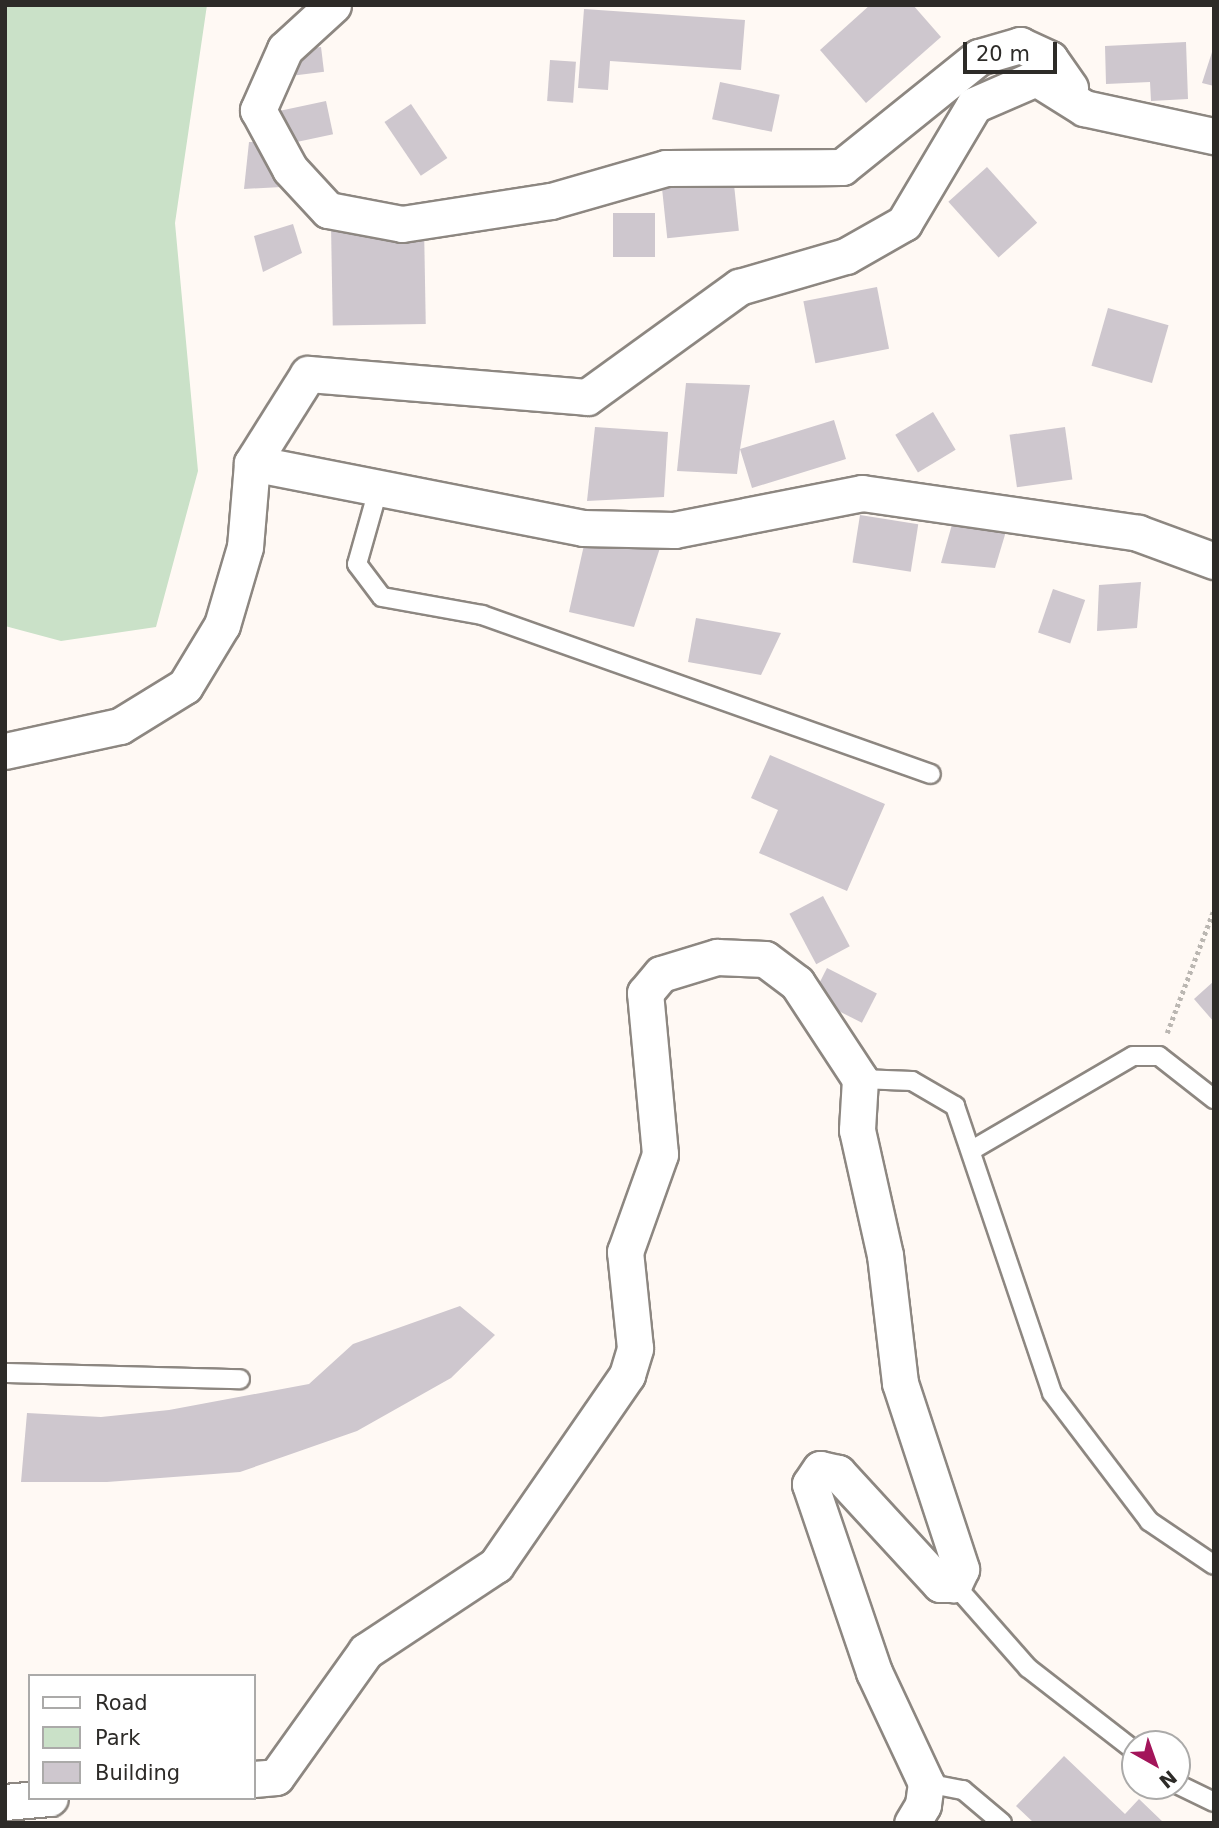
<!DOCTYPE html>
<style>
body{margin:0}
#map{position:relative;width:1219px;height:1828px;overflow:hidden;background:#fff9f4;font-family:"DejaVu Sans",sans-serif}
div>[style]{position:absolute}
.green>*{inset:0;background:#cae1c8}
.building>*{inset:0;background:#cec7ce;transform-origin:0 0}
.path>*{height:4.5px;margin-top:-2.25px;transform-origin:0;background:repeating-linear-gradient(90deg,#bbb7b2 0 3.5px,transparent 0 7px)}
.roads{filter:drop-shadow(2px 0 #8d8781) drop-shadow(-2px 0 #8d8781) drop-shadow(0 2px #8d8781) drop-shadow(0 -2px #8d8781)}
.service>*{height:18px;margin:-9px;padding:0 9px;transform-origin:9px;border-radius:9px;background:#fff}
.minor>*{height:35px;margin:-17.5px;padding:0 17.5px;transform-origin:17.5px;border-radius:17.5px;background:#fff}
span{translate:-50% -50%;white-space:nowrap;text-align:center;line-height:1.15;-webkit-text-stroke:5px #fff;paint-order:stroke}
.frame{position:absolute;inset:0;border:7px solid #2d2b28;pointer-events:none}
.legend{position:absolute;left:28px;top:1674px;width:228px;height:126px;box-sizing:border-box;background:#fff;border:2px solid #abaaa9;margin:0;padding:9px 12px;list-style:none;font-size:21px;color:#2d2b28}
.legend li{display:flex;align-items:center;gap:14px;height:35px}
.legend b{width:35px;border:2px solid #abaaa9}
.north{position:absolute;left:1121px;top:1730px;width:70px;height:70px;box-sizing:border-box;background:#fff;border:2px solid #abaaa9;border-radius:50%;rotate:140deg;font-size:19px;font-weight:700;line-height:28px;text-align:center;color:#2d2b28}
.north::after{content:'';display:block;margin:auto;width:24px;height:32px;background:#a3155a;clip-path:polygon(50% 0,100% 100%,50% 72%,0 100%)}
.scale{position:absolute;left:963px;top:42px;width:94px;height:32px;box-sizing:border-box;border:4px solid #2d2b28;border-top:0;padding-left:9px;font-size:21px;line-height:24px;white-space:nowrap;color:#2d2b28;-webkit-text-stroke:5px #fff;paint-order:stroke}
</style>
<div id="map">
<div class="green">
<div style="clip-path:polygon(5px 5px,207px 5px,175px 223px,198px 471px,156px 627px,61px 641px,5px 626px)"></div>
</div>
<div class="building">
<div style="clip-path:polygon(870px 5px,913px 5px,941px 37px,866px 103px,820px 50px)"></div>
<div style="clip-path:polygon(584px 9px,745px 20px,741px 70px,610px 61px,608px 90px,578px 88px)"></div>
<div style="clip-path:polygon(1186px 42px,1188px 99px,1151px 101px,1150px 82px,1106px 84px,1105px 46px)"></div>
<div style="left:321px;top:47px;width:25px;height:28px;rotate:83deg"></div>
<div style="clip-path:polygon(1213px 49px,1214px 50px,1214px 86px,1202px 83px)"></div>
<div style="left:550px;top:60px;width:26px;height:41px;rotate:4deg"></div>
<div style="left:720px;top:82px;width:61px;height:38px;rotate:12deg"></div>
<div style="left:326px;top:101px;width:34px;height:48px;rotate:78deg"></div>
<div style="left:411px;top:104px;width:65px;height:32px;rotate:56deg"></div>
<div style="clip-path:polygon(249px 142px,271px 142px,281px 163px,282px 187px,244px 189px)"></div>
<div style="left:987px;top:167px;width:75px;height:52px;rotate:48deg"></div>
<div style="left:733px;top:175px;width:56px;height:72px;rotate:84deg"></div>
<div style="left:613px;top:213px;width:42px;height:44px"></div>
<div style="clip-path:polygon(293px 224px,302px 253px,263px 272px,254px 236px)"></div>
<div style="left:424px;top:224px;width:100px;height:93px;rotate:89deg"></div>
<div style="left:877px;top:287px;width:63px;height:75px;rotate:79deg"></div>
<div style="left:1108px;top:308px;width:63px;height:60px;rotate:16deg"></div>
<div style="clip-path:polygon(686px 383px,750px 385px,740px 449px,834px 420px,846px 459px,752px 488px,740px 449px,737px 474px,677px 471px)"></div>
<div style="left:933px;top:412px;width:44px;height:44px;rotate:59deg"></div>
<div style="clip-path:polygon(595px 427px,668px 432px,664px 497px,587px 501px)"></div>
<div style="left:1065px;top:427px;width:53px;height:56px;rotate:82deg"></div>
<div style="left:860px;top:515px;width:59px;height:48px;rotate:9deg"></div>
<div style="clip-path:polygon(953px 521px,1007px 528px,995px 568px,941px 563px)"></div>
<div style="clip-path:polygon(584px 545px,660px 548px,634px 627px,569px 612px)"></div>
<div style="clip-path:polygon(1141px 582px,1137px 628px,1097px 631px,1099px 585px)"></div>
<div style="left:1053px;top:589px;width:34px;height:46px;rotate:19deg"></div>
<div style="clip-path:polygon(696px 618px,781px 633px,761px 675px,688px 662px)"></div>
<div style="clip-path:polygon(770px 755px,885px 804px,847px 891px,759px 853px,778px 810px,751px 798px)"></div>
<div style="left:823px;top:896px;width:57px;height:38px;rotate:62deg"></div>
<div style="left:827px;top:968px;width:56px;height:33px;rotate:27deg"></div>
<div style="clip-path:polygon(1214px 981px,1214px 1022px,1194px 999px)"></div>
<div style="clip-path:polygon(460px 1306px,495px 1335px,451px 1378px,357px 1431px,240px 1472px,107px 1482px,21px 1482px,27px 1413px,101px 1417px,169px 1410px,309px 1384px,353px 1344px)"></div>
<div style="clip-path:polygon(1064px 1756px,1125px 1814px,1139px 1799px,1164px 1823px,1034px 1823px,1016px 1806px)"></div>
</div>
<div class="path">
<div style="left:1167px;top:1033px;width:133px;rotate:-69.2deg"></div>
</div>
<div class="roads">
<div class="service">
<div style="left:378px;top:490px;width:77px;rotate:105.8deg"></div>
<div style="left:357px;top:564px;width:41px;rotate:52.9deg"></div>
<div style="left:382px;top:597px;width:102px;rotate:10.2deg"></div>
<div style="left:482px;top:615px;width:476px;rotate:19.5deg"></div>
<div style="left:860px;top:1079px;width:52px;rotate:2.2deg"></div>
<div style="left:912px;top:1081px;width:50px;rotate:30.2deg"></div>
<div style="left:955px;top:1106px;width:303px;rotate:71.3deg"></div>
<div style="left:1052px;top:1393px;width:161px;rotate:52.8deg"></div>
<div style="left:1149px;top:1521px;width:78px;rotate:34.1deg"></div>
<div style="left:972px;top:1150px;width:186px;rotate:-30.3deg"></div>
<div style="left:1133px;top:1056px;width:26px"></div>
<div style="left:1159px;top:1056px;width:70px;rotate:38deg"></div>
<div style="left:5px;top:1373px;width:235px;rotate:1.5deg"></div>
<div style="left:954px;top:1584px;width:112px;rotate:48.6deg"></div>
<div style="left:1028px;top:1668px;width:135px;rotate:37.8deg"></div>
<div style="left:926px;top:1783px;width:38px;rotate:11deg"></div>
<div style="left:963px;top:1790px;width:51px;rotate:40.2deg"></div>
<div style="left:1177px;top:1784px;width:41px;rotate:25.9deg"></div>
</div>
<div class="minor">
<div style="left:333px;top:5px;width:65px;rotate:137.5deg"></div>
<div style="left:285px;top:49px;width:67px;rotate:113.9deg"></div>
<div style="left:258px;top:110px;width:67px;rotate:61.5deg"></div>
<div style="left:290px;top:169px;width:56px;rotate:47.2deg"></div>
<div style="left:328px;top:210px;width:75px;rotate:10.7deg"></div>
<div style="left:402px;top:224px;width:151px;rotate:-8.8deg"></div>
<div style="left:551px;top:201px;width:120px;rotate:-16deg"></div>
<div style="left:666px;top:168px;width:176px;rotate:-0.3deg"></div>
<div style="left:842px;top:167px;width:176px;rotate:-38.8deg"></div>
<div style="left:979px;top:57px;width:43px;rotate:-16.3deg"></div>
<div style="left:1020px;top:45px;width:33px;rotate:25deg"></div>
<div style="left:1050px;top:59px;width:35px;rotate:55deg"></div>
<div style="left:252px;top:463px;width:337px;rotate:11.1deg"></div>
<div style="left:583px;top:528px;width:91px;rotate:1.3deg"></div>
<div style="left:674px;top:530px;width:192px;rotate:-11.1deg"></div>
<div style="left:862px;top:493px;width:279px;rotate:8.2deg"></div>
<div style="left:1138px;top:533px;width:81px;rotate:20.2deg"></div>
<div style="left:5px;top:751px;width:118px;rotate:-12.3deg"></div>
<div style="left:120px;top:726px;width:76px;rotate:-31.6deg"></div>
<div style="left:185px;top:686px;width:71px;rotate:-58.8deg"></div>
<div style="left:222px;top:625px;width:81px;rotate:-73.6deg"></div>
<div style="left:245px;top:547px;width:84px;rotate:-85.2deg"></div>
<div style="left:252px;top:463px;width:105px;rotate:-57.8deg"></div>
<div style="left:308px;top:374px;width:280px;rotate:4.7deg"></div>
<div style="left:587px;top:397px;width:188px;rotate:-35.9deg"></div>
<div style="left:739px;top:287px;width:111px;rotate:-16.2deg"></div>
<div style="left:846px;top:256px;width:67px;rotate:-29.6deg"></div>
<div style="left:904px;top:223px;width:137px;rotate:-59.3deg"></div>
<div style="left:974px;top:105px;width:68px;rotate:-23.5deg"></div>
<div style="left:1036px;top:78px;width:57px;rotate:32deg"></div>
<div style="left:1084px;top:108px;width:133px;rotate:12.2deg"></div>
<div style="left:254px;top:1779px;width:22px;rotate:-5deg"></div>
<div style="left:276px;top:1777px;width:155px;rotate:-54.5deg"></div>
<div style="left:366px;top:1651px;width:156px;rotate:-33.5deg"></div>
<div style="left:496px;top:1565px;width:231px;rotate:-55.4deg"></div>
<div style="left:627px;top:1375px;width:28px;rotate:-73deg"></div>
<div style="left:635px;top:1348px;width:97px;rotate:-95.9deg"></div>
<div style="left:625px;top:1252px;width:104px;rotate:-70.3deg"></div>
<div style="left:660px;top:1154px;width:162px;rotate:-95.3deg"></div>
<div style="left:645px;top:993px;width:25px;rotate:-50deg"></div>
<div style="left:661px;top:974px;width:59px;rotate:-16.9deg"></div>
<div style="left:717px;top:957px;width:48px;rotate:2.4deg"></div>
<div style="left:765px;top:959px;width:40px;rotate:37deg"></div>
<div style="left:797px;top:983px;width:115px;rotate:56.7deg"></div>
<div style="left:860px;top:1079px;width:51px;rotate:93.4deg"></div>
<div style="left:857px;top:1130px;width:128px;rotate:77.4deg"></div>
<div style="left:885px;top:1255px;width:129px;rotate:83.3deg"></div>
<div style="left:900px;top:1383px;width:196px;rotate:71.8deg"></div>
<div style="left:961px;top:1569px;width:17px;rotate:115deg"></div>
<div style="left:954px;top:1584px;width:14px;rotate:180deg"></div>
<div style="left:940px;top:1584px;width:151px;rotate:-132.6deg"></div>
<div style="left:838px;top:1473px;width:18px;rotate:-167deg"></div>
<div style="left:820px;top:1469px;width:18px;rotate:124deg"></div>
<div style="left:810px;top:1484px;width:199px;rotate:71.2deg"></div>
<div style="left:874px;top:1672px;width:123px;rotate:64.9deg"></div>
<div style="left:926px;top:1783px;width:22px;rotate:98deg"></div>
<div style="left:923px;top:1805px;width:21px;rotate:121deg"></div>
<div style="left:5px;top:1802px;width:45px;rotate:-5.1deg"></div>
</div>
</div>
<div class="frame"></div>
<ul class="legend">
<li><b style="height:9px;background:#fff"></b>Road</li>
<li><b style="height:19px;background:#cae1c8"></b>Park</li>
<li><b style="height:19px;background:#cec7ce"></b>Building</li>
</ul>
<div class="north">N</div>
<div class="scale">20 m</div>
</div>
